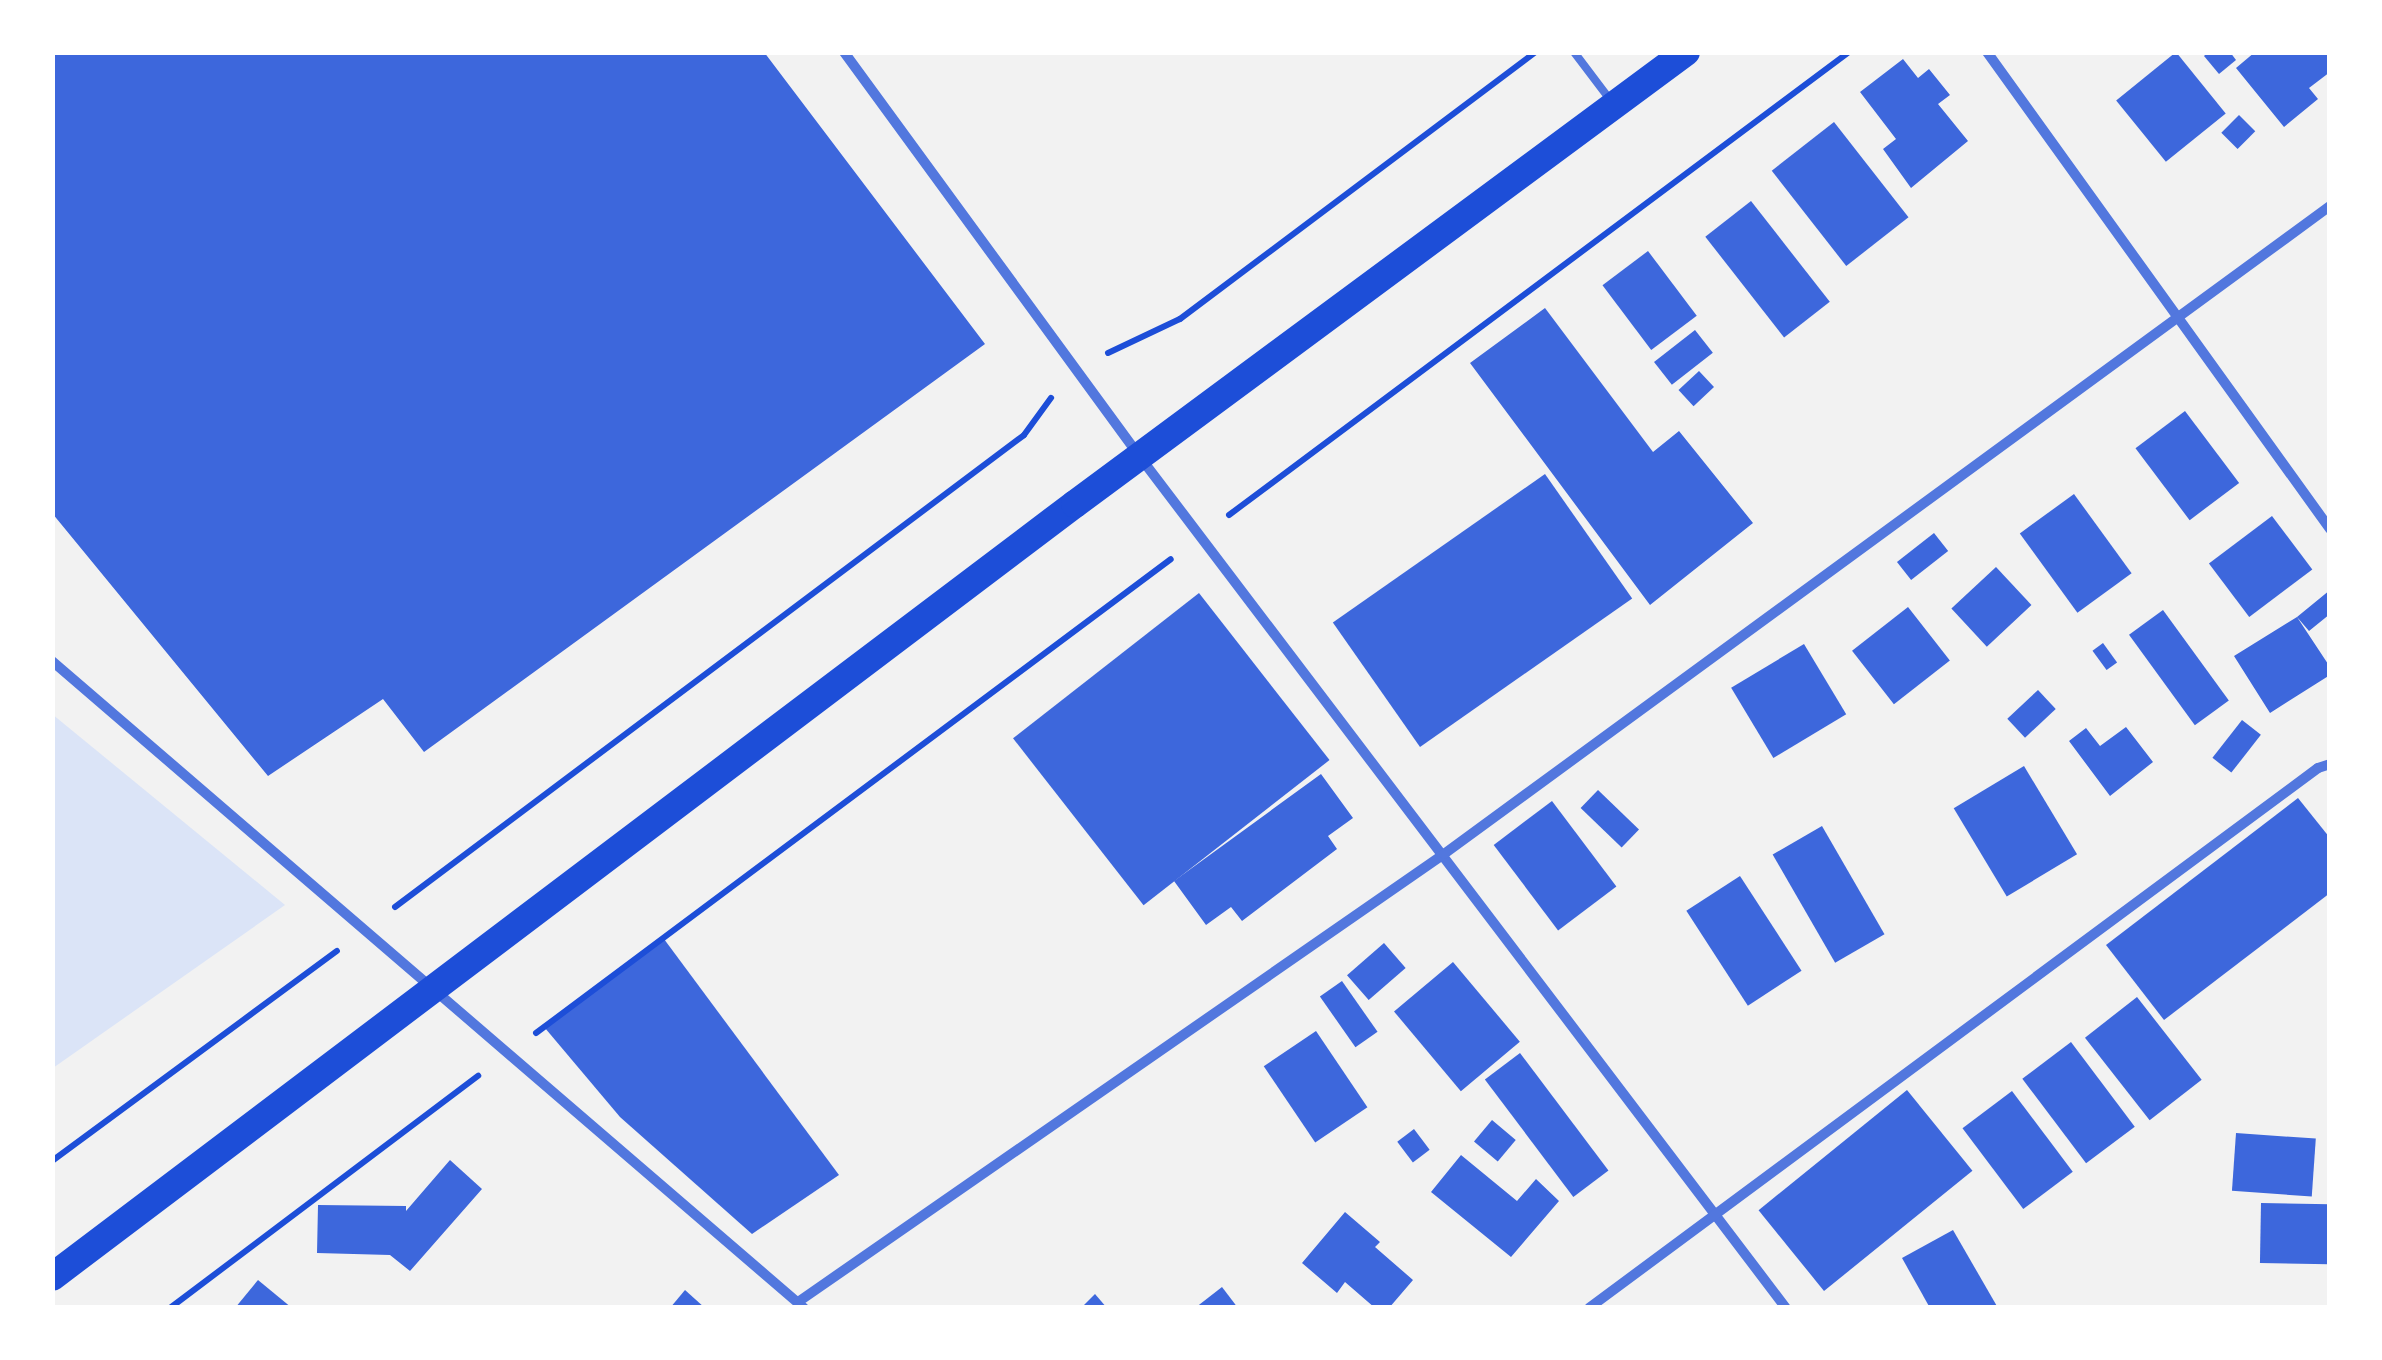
<!DOCTYPE html>
<style>
body{margin:0}
#map{position:relative;width:2382px;height:1360px;overflow:hidden;background:#f2f2f2;font-family:Manrope,sans-serif}
div>[style]{position:absolute}
.green>*{inset:0;background:#dbe4f7}
.building>*{inset:0;background:#3d67dc;transform-origin:0 0}
.path>*{height:6px;margin:-3px;padding:0 3px;transform-origin:3px;border-radius:3px;background:#1d4ed8}
.service>*{height:8px;margin:-4px;padding:0 4px;transform-origin:4px;border-radius:4px;background:#5277de}
.minor>*{height:10px;margin:-5px;padding:0 5px;transform-origin:5px;border-radius:5px;background:#5277de}
.trunk>*{height:28px;margin:-14px;padding:0 14px;transform-origin:14px;border-radius:14px;background:#1d4ed8}
span{translate:-50% -50%;white-space:nowrap;text-align:center;line-height:1.15;-webkit-text-stroke:10px #fff;paint-order:stroke}
.frame{position:absolute;inset:0;border:55px solid #fff;pointer-events:none}
</style>
<div id="map">
<div class="green">
<div style="clip-path:polygon(52px 714px,285px 905px,53px 1068px,52px 1068px)"></div>
</div>
<div class="building">
<div style="clip-path:polygon(52px 52px,764px 52px,985px 344px,424px 752px,383px 699px,268px 776px,52px 513px)"></div>
<div style="left:2176px;top:52px;width:79px;height:77px;rotate:51deg"></div>
<div style="clip-path:polygon(2208px 52px,2230px 52px,2236px 60px,2219px 74px,2204px 56px)"></div>
<div style="clip-path:polygon(2255px 52px,2330px 52px,2330px 72px,2309px 88px,2318px 99px,2284px 127px,2236px 68px)"></div>
<div style="clip-path:polygon(1903px 59px,1918px 78px,1929px 69px,1950px 95px,1938px 104px,1968px 141px,1911px 188px,1883px 149px,1896px 139px,1860px 92px)"></div>
<div style="left:2239px;top:115px;width:23px;height:25px;rotate:45deg"></div>
<div style="left:1834px;top:122px;width:121px;height:79px;rotate:52deg"></div>
<div style="left:1751px;top:201px;width:128px;height:58px;rotate:52deg"></div>
<div style="left:1648px;top:251px;width:81px;height:57px;rotate:53deg"></div>
<div style="clip-path:polygon(1545px 308px,1653px 452px,1679px 431px,1753px 523px,1650px 605px,1470px 363px)"></div>
<div style="left:1695px;top:330px;width:29px;height:52px;rotate:52deg"></div>
<div style="left:1699px;top:371px;width:22px;height:28px;rotate:47deg"></div>
<div style="left:2185px;top:411px;width:90px;height:62px;rotate:53deg"></div>
<div style="left:1545px;top:474px;width:152px;height:259px;rotate:55deg"></div>
<div style="left:2074px;top:494px;width:98px;height:67px;rotate:54deg"></div>
<div style="left:2272px;top:516px;width:67px;height:79px;rotate:53deg"></div>
<div style="left:1934px;top:533px;width:23px;height:47px;rotate:52deg"></div>
<div style="left:1996px;top:567px;width:52px;height:61px;rotate:47deg"></div>
<div style="clip-path:polygon(2330px 590px,2330px 614px,2309px 631px,2297px 617px,2330px 667px,2330px 675px,2270px 713px,2234px 656px,2297px 617px)"></div>
<div style="left:1199px;top:593px;width:212px;height:236px;rotate:52deg"></div>
<div style="left:1908px;top:607px;width:68px;height:71px;rotate:52deg"></div>
<div style="left:2163px;top:610px;width:112px;height:42px;rotate:54deg"></div>
<div style="left:2103px;top:643px;width:24px;height:13px;rotate:54deg"></div>
<div style="left:1804px;top:644px;width:82px;height:85px;rotate:59deg"></div>
<div style="left:2038px;top:690px;width:26px;height:42px;rotate:47deg"></div>
<div style="left:2242px;top:720px;width:24px;height:48px;rotate:38deg"></div>
<div style="clip-path:polygon(2126px 727px,2153px 762px,2110px 796px,2069px 741px,2086px 728px,2100px 746px)"></div>
<div style="left:2024px;top:766px;width:103px;height:82px;rotate:59deg"></div>
<div style="clip-path:polygon(1321px 774px,1353px 818px,1328px 836px,1337px 849px,1242px 921px,1231px 907px,1206px 925px,1174px 881px)"></div>
<div style="left:1598px;top:790px;width:57px;height:25px;rotate:44deg"></div>
<div style="clip-path:polygon(2298px 798px,2330px 838px,2330px 893px,2164px 1020px,2106px 945px)"></div>
<div style="left:1552px;top:801px;width:107px;height:73px;rotate:53deg"></div>
<div style="left:1822px;top:826px;width:125px;height:57px;rotate:60deg"></div>
<div style="left:1740px;top:876px;width:113px;height:64px;rotate:57deg"></div>
<div style="clip-path:polygon(664px 939px,839px 1175px,752px 1234px,620px 1117px,545px 1028px)"></div>
<div style="left:1384px;top:943px;width:33px;height:49px;rotate:49deg"></div>
<div style="left:1453px;top:962px;width:104px;height:77px;rotate:50deg"></div>
<div style="left:1342px;top:981px;width:62px;height:27px;rotate:55deg"></div>
<div style="left:2137px;top:997px;width:105px;height:66px;rotate:52deg"></div>
<div style="left:1316px;top:1031px;width:92px;height:63px;rotate:56deg"></div>
<div style="left:2071px;top:1042px;width:106px;height:61px;rotate:53deg"></div>
<div style="left:1520px;top:1053px;width:147px;height:44px;rotate:53deg"></div>
<div style="left:1907px;top:1090px;width:104px;height:191px;rotate:51deg"></div>
<div style="left:2012px;top:1091px;width:101px;height:62px;rotate:53deg"></div>
<div style="left:1492px;top:1120px;width:31px;height:28px;rotate:40deg"></div>
<div style="left:1414px;top:1129px;width:26px;height:21px;rotate:53deg"></div>
<div style="left:2236px;top:1133px;width:80px;height:58px;rotate:4deg"></div>
<div style="clip-path:polygon(1461px 1155px,1517px 1201px,1536px 1179px,1559px 1201px,1511px 1257px,1431px 1192px)"></div>
<div style="clip-path:polygon(450px 1160px,482px 1189px,410px 1271px,390px 1255px,317px 1253px,318px 1205px,406px 1206px,406px 1211px)"></div>
<div style="left:2261px;top:1203px;width:69px;height:60px;rotate:1deg"></div>
<div style="clip-path:polygon(1345px 1212px,1380px 1242px,1375px 1247px,1413px 1280px,1389px 1308px,1375px 1308px,1345px 1282px,1337px 1293px,1302px 1263px)"></div>
<div style="clip-path:polygon(1953px 1230px,1998px 1308px,1930px 1308px,1902px 1258px)"></div>
<div style="clip-path:polygon(258px 1280px,292px 1308px,235px 1308px)"></div>
<div style="clip-path:polygon(1222px 1287px,1238px 1308px,1195px 1308px)"></div>
<div style="clip-path:polygon(685px 1290px,705px 1308px,670px 1308px)"></div>
<div style="clip-path:polygon(1095px 1294px,1107px 1308px,1081px 1308px)"></div>
</div>
<div class="path">
<div style="left:1108px;top:353px;width:80px;rotate:-25.3deg"></div>
<div style="left:1180px;top:319px;width:444px;rotate:-36.9deg"></div>
<div style="left:1229px;top:515px;width:774px;rotate:-36.75deg"></div>
<div style="left:395px;top:907px;width:786px;rotate:-36.88deg"></div>
<div style="left:1024px;top:435px;width:46px;rotate:-53.9deg"></div>
<div style="left:536px;top:1033px;width:792px;rotate:-36.74deg"></div>
<div style="left:52px;top:1161px;width:354px;rotate:-36.4deg"></div>
<div style="left:170px;top:1308px;width:386px;rotate:-37deg"></div>
</div>
<div class="service">
<div style="left:1574px;top:52px;width:61px;rotate:52.9deg"></div>
</div>
<div class="minor">
<div style="left:844px;top:52px;width:502px;rotate:53.84deg"></div>
<div style="left:1140px;top:457px;width:1068px;rotate:52.8deg"></div>
<div style="left:1987px;top:52px;width:588px;rotate:54.28deg"></div>
<div style="left:52px;top:661px;width:992px;rotate:40.71deg"></div>
<div style="left:798px;top:1302px;width:786px;rotate:-34.74deg"></div>
<div style="left:1444px;top:854px;width:1098px;rotate:-36.18deg"></div>
<div style="left:1589px;top:1308px;width:907px;rotate:-36.53deg"></div>
<div style="left:2318px;top:768px;width:13px;rotate:-18deg"></div>
</div>
<div class="trunk">
<div style="left:52px;top:1277px;width:1282px;rotate:-37.08deg"></div>
<div style="left:1075px;top:504px;width:760px;rotate:-36.49deg"></div>
</div>
<div class="frame"></div>
</div>
